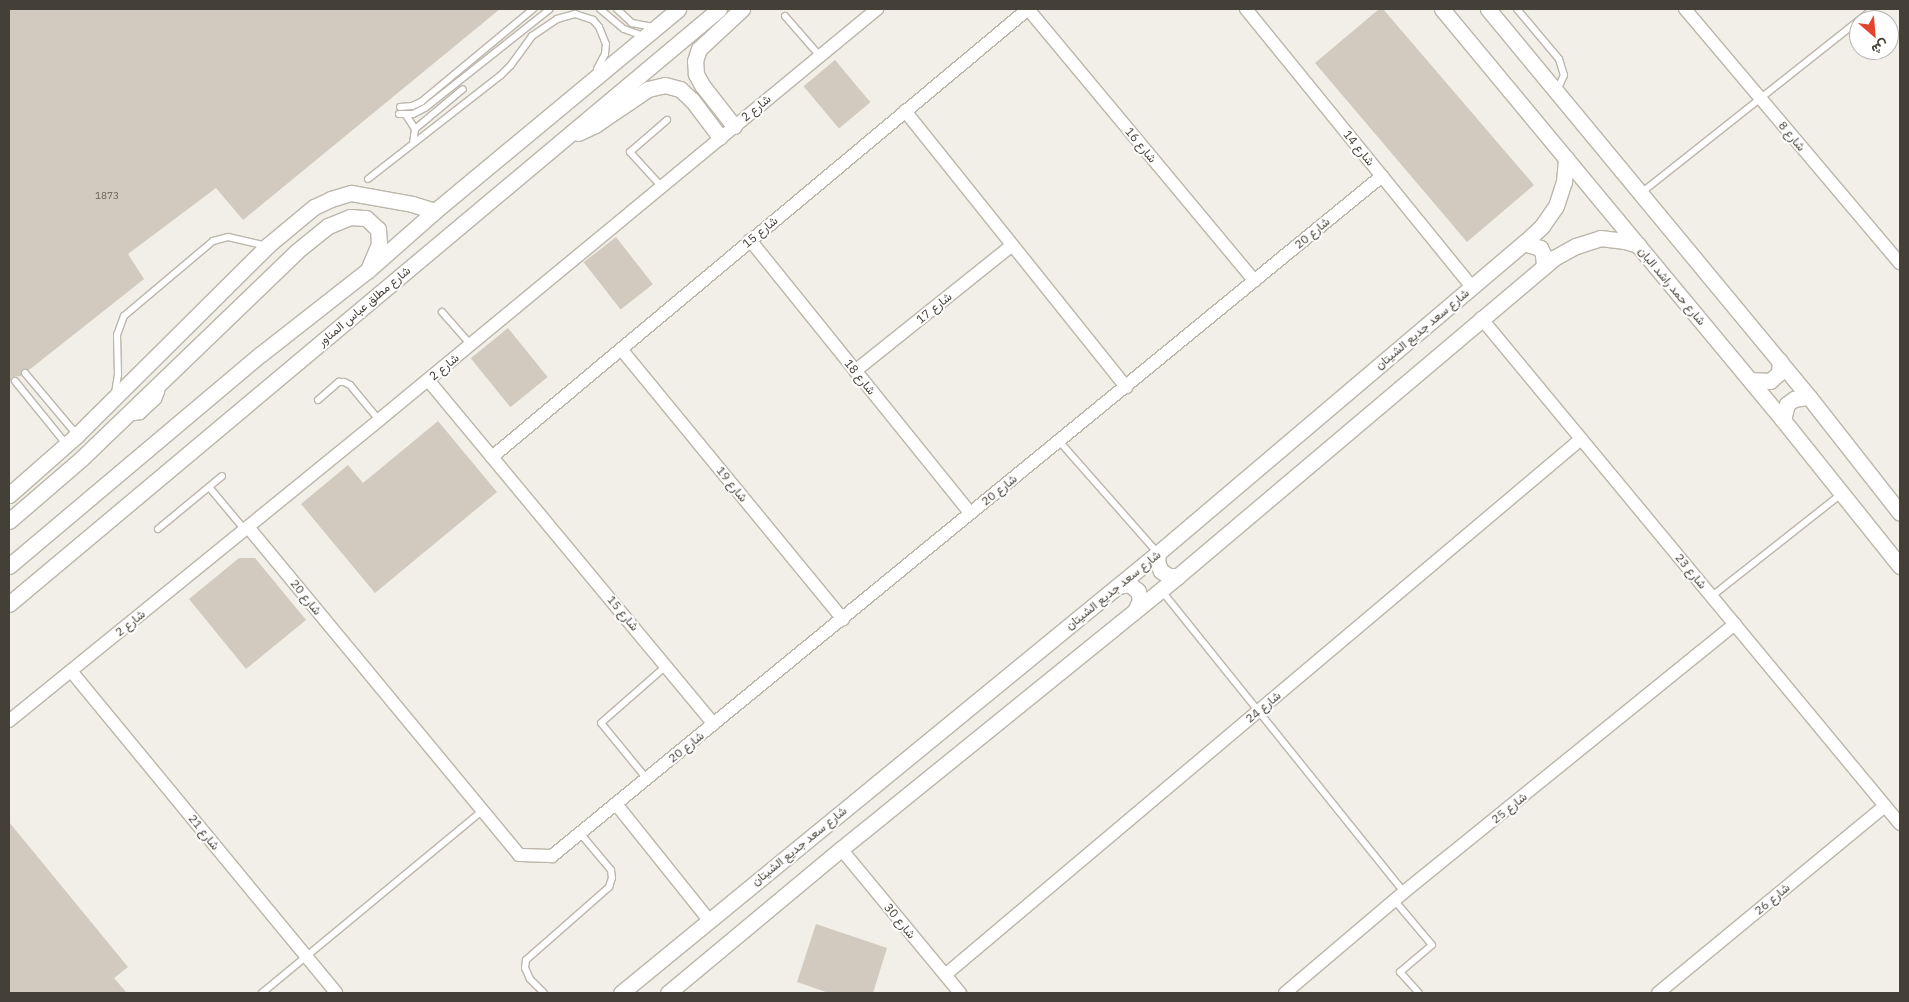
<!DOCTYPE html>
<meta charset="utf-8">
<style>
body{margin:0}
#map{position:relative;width:1909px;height:1002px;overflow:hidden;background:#f2efe8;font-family:"IBM Plex Sans",Vazirmatn,sans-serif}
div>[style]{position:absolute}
.building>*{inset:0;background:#d2cabe;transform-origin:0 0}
.roads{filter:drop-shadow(1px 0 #bcb6ab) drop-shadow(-1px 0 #bcb6ab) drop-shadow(0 1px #bcb6ab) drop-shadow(0 -1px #bcb6ab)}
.service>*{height:6px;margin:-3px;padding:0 3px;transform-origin:3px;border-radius:3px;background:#fff}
.minor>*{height:12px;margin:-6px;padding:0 6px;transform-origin:6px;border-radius:6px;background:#fff}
.tertiary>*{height:15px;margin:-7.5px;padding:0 7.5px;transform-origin:7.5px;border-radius:7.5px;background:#fff}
span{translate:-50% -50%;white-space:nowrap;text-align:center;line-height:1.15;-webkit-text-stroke:4px #fff;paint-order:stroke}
.number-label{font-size:10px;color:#686259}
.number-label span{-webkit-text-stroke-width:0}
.street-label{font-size:12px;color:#443f37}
.frame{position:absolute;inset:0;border:10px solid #443f37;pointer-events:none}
.north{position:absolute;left:1849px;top:10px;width:50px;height:50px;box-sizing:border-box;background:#fff;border:1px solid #b4b2af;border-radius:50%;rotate:153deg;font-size:14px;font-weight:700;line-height:20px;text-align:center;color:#443f37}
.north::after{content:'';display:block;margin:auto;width:18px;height:22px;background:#e4442d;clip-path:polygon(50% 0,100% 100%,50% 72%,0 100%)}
</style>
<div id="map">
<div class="building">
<div style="clip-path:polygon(9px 9px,500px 9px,243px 220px,216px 188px,128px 254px,144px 279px,29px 370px,22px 369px,21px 376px,12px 377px,9px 386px)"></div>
<div style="clip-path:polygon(1379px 9px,1383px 9px,1534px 185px,1467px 242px,1315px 63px)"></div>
<div style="left:835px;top:60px;width:55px;height:41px;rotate:50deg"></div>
<div style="left:616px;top:237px;width:60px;height:41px;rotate:52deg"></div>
<div style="left:508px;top:328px;width:63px;height:48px;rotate:51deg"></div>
<div style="clip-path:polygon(438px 421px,497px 492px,375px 593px,301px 504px,348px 465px,363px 483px)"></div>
<div style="clip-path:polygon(239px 558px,255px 558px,306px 620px,246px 669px,189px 599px)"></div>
<div style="clip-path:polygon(9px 822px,128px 967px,114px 978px,127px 993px,9px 993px)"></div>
<div style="clip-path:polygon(816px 924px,887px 948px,873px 993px,829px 993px,797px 982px)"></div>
</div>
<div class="roads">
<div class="service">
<div style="left:600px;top:9px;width:31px;rotate:40deg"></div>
<div style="left:624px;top:29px;width:20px;rotate:20deg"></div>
<div style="left:617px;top:9px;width:21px;rotate:43deg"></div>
<div style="left:632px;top:23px;width:20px;rotate:11deg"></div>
<div style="left:1517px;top:9px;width:65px;rotate:50deg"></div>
<div style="left:1559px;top:59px;width:17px;rotate:73deg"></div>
<div style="left:1564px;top:75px;width:17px;rotate:114deg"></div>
<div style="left:785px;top:16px;width:52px;rotate:48.9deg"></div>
<div style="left:400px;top:107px;width:12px;rotate:-5deg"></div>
<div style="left:412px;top:106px;width:10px;rotate:-24deg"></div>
<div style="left:421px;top:102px;width:146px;rotate:-39.7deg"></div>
<div style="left:399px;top:114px;width:14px"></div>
<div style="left:413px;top:114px;width:13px;rotate:-27deg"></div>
<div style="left:425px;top:108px;width:159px;rotate:-38.4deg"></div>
<div style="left:406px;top:115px;width:17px;rotate:57deg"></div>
<div style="left:415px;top:129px;width:14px;rotate:98deg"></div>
<div style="left:415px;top:129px;width:62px;rotate:-39.8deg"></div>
<div style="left:368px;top:179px;width:169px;rotate:-38deg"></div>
<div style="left:501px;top:75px;width:14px;rotate:-45deg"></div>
<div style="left:511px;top:65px;width:36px;rotate:-54deg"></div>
<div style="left:532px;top:36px;width:30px;rotate:-34deg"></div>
<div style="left:557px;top:19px;width:19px;rotate:-16deg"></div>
<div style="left:575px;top:14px;width:19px;rotate:18deg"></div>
<div style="left:593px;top:20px;width:9px;rotate:49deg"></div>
<div style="left:599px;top:27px;width:18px;rotate:68deg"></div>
<div style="left:606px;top:44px;width:10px;rotate:96deg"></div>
<div style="left:605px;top:54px;width:17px;rotate:118deg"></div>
<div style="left:661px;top:186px;width:46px;rotate:-132.4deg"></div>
<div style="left:630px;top:152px;width:49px;rotate:-40.9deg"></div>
<div style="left:1641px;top:193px;width:296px;rotate:-38.4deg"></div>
<div style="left:442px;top:312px;width:44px;rotate:48.7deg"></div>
<div style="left:25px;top:373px;width:81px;rotate:50deg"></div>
<div style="left:15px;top:381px;width:81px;rotate:51deg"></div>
<div style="left:115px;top:393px;width:18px;rotate:-81deg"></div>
<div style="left:118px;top:375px;width:40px;rotate:-91.4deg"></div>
<div style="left:117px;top:335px;width:20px;rotate:-70deg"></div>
<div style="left:124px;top:316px;width:116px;rotate:-40.1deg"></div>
<div style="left:213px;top:241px;width:16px;rotate:-15deg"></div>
<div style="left:228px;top:237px;width:39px;rotate:13deg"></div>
<div style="left:318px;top:400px;width:28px;rotate:-41deg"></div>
<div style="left:339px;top:382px;width:5px"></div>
<div style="left:344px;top:382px;width:7px;rotate:27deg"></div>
<div style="left:350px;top:385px;width:45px;rotate:50.4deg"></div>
<div style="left:128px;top:418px;width:13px;rotate:-9deg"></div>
<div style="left:141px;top:416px;width:23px;rotate:-43deg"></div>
<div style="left:158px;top:400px;width:9px;rotate:-69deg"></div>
<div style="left:161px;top:392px;width:8px;rotate:-90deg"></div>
<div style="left:1059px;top:441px;width:148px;rotate:48.6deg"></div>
<div style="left:209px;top:487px;width:56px;rotate:50.1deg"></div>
<div style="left:158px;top:529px;width:83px;rotate:-39.6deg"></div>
<div style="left:1161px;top:590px;width:388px;rotate:51.2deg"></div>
<div style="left:1712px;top:596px;width:164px;rotate:-38.3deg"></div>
<div style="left:647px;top:779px;width:72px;rotate:-129.4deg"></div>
<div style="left:601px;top:723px;width:86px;rotate:-41.2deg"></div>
<div style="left:1395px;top:901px;width:57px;rotate:49.9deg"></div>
<div style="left:1432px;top:945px;width:42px;rotate:139.8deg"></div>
<div style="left:1400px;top:972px;width:28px;rotate:48deg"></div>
<div style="left:262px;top:993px;width:286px;rotate:-39.6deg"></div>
<div style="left:544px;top:993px;width:20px;rotate:-135deg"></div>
<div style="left:530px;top:979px;width:12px;rotate:-114deg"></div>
<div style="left:525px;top:968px;width:8px;rotate:-83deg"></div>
<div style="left:526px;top:960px;width:111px;rotate:-41.3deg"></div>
<div style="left:609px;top:887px;width:9px;rotate:-72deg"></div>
<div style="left:612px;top:878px;width:8px;rotate:-97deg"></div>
<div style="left:611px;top:870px;width:48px;rotate:-130deg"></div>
</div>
<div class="minor">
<div style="left:1028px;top:9px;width:354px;rotate:50.2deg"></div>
<div style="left:1246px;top:9px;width:358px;rotate:50.9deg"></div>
<div style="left:1685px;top:9px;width:333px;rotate:49.8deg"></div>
<div style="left:905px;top:111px;width:354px;rotate:51.3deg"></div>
<div style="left:750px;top:240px;width:351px;rotate:51.1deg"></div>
<div style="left:1481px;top:318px;width:657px;rotate:50.37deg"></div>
<div style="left:621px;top:349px;width:350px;rotate:50.6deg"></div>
<div style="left:855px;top:371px;width:201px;rotate:-38.7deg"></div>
<div style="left:428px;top:380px;width:447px;rotate:50.3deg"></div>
<div style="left:492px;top:457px;width:699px;rotate:-39.89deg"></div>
<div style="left:248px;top:527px;width:425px;rotate:50.4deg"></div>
<div style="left:519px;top:855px;width:33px;rotate:2deg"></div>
<div style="left:552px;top:856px;width:1073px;rotate:-39.33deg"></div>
<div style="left:71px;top:671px;width:417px;rotate:50.5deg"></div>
<div style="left:9px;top:721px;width:477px;rotate:-39.1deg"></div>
<div style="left:379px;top:420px;width:646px;rotate:-39.53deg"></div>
<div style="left:616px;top:804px;width:149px;rotate:51.3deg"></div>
<div style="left:841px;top:849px;width:187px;rotate:50.4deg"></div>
<div style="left:945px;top:975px;width:832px;rotate:-40.12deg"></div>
<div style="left:1285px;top:993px;width:156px;rotate:-40.3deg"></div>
<div style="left:1404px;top:892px;width:426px;rotate:-39deg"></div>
<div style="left:1658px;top:993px;width:294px;rotate:-39.5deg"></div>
</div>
<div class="tertiary">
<div style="left:1442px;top:9px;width:534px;rotate:50.32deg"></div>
<div style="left:1783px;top:420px;width:187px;rotate:51.3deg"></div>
<div style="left:1488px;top:9px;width:504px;rotate:50.4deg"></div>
<div style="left:1809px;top:397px;width:147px;rotate:51.9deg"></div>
<div style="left:734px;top:126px;width:52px;rotate:-128deg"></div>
<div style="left:702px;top:85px;width:13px;rotate:-119deg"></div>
<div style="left:696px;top:74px;width:13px;rotate:-94deg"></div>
<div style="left:695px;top:61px;width:13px;rotate:-72deg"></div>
<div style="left:699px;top:49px;width:59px;rotate:-42.9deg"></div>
<div style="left:578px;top:133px;width:19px;rotate:-25deg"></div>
<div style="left:595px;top:125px;width:64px;rotate:-34.2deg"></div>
<div style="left:648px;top:89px;width:17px;rotate:-13deg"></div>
<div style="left:665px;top:85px;width:16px;rotate:15deg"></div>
<div style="left:680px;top:89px;width:16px;rotate:43deg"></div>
<div style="left:692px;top:100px;width:46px;rotate:52.9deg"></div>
<div style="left:1524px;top:243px;width:17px;rotate:17deg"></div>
<div style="left:1540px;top:248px;width:7px;rotate:63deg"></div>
<div style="left:1543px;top:254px;width:12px;rotate:85deg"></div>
<div style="left:1750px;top:380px;width:20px;rotate:3deg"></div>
<div style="left:1770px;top:381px;width:12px;rotate:-42deg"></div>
<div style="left:1779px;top:373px;width:12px;rotate:-85deg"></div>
<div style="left:1783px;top:420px;width:16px;rotate:-76deg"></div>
<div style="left:1787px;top:404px;width:9px;rotate:-36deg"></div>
<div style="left:1794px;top:399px;width:15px;rotate:-8deg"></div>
<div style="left:9px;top:495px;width:91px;rotate:-41.4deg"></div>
<div style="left:77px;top:435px;width:268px;rotate:-44.8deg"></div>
<div style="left:267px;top:246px;width:61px;rotate:-39.7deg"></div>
<div style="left:314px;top:207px;width:19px;rotate:-25deg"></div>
<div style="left:331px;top:199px;width:21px;rotate:-17deg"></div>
<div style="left:351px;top:193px;width:62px;rotate:10.2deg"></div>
<div style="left:412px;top:204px;width:24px;rotate:17deg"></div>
<div style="left:9px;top:521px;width:95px;rotate:-40.7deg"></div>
<div style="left:81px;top:459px;width:300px;rotate:-43.9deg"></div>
<div style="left:297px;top:251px;width:40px;rotate:-39deg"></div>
<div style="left:328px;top:226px;width:24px;rotate:-22deg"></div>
<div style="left:350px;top:217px;width:16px;rotate:4deg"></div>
<div style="left:366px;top:218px;width:16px;rotate:43deg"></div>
<div style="left:378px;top:229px;width:15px;rotate:86deg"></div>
<div style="left:379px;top:244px;width:25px;rotate:113deg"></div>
<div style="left:1158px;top:553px;width:9px;rotate:96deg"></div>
<div style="left:1157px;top:562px;width:10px;rotate:66deg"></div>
<div style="left:1161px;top:571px;width:9px;rotate:32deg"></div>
<div style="left:1169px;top:576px;width:9px"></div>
<div style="left:9px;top:566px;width:329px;rotate:-40.1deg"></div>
<div style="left:261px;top:354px;width:135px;rotate:-38.1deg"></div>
<div style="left:367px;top:271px;width:91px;rotate:-41.4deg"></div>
<div style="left:435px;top:211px;width:316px;rotate:-39.7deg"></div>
<div style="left:1118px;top:586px;width:11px;rotate:-10deg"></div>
<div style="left:1129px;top:584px;width:11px;rotate:38deg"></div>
<div style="left:1138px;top:591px;width:9px;rotate:77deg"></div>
<div style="left:1140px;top:600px;width:10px;rotate:114deg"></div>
<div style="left:9px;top:604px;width:926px;rotate:-39.96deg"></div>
<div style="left:621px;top:993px;width:694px;rotate:-39.33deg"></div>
<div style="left:1158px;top:553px;width:480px;rotate:-40.3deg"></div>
<div style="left:1524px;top:243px;width:25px;rotate:-43deg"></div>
<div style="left:1542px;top:226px;width:24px;rotate:-55deg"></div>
<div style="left:1556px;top:206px;width:25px;rotate:-72deg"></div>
<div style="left:1564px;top:182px;width:24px;rotate:-85deg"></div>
<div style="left:668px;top:993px;width:225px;rotate:-39.8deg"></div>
<div style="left:841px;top:849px;width:434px;rotate:-39deg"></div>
<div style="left:1178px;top:576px;width:492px;rotate:-40.2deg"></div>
<div style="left:1554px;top:258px;width:25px;rotate:-29deg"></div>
<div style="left:1576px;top:246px;width:25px;rotate:-18deg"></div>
<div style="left:1600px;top:238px;width:25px;rotate:7deg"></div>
<div style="left:1625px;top:241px;width:14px;rotate:17deg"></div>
</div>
</div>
<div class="number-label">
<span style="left:107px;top:196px">1873</span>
</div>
<div class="street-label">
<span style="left:756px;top:108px;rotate:-40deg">شارع 2</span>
<span style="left:1792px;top:136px;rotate:50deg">شارع 8</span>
<span style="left:1141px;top:145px;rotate:50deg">شارع 16</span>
<span style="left:1359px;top:148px;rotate:51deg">شارع 14</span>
<span style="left:760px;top:232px;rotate:-40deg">شارع 15</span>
<span style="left:1312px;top:233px;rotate:-40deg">شارع 20</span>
<span style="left:1672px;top:286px;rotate:50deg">شارع حمد راشد البان</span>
<span style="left:364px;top:306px;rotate:-40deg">شارع مطلق عباس المناور</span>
<span style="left:934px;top:308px;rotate:-39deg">شارع 17</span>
<span style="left:1422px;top:329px;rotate:-40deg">شارع سعد جديع الشيتان</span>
<span style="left:444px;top:367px;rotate:-40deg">شارع 2</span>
<span style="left:860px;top:377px;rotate:51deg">شارع 18</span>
<span style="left:732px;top:484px;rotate:51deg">شارع 19</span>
<span style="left:999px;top:490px;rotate:-39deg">شارع 20</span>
<span style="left:1691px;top:571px;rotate:50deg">شارع 23</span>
<span style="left:1113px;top:590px;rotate:-39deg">شارع سعد جديع الشيتان</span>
<span style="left:306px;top:597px;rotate:51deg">شارع 20</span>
<span style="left:623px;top:613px;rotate:50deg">شارع 15</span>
<span style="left:130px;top:623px;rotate:-39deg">شارع 2</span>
<span style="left:1263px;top:707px;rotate:-40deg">شارع 24</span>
<span style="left:686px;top:747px;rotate:-39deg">شارع 20</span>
<span style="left:1509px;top:808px;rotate:-39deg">شارع 25</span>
<span style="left:204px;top:832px;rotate:51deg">شارع 21</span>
<span style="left:799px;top:846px;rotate:-39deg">شارع سعد جديع الشيتان</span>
<span style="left:1772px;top:899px;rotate:-40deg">شارع 26</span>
<span style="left:900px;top:921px;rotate:50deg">شارع 30</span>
</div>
<div class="frame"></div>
<div class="north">ش</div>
</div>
